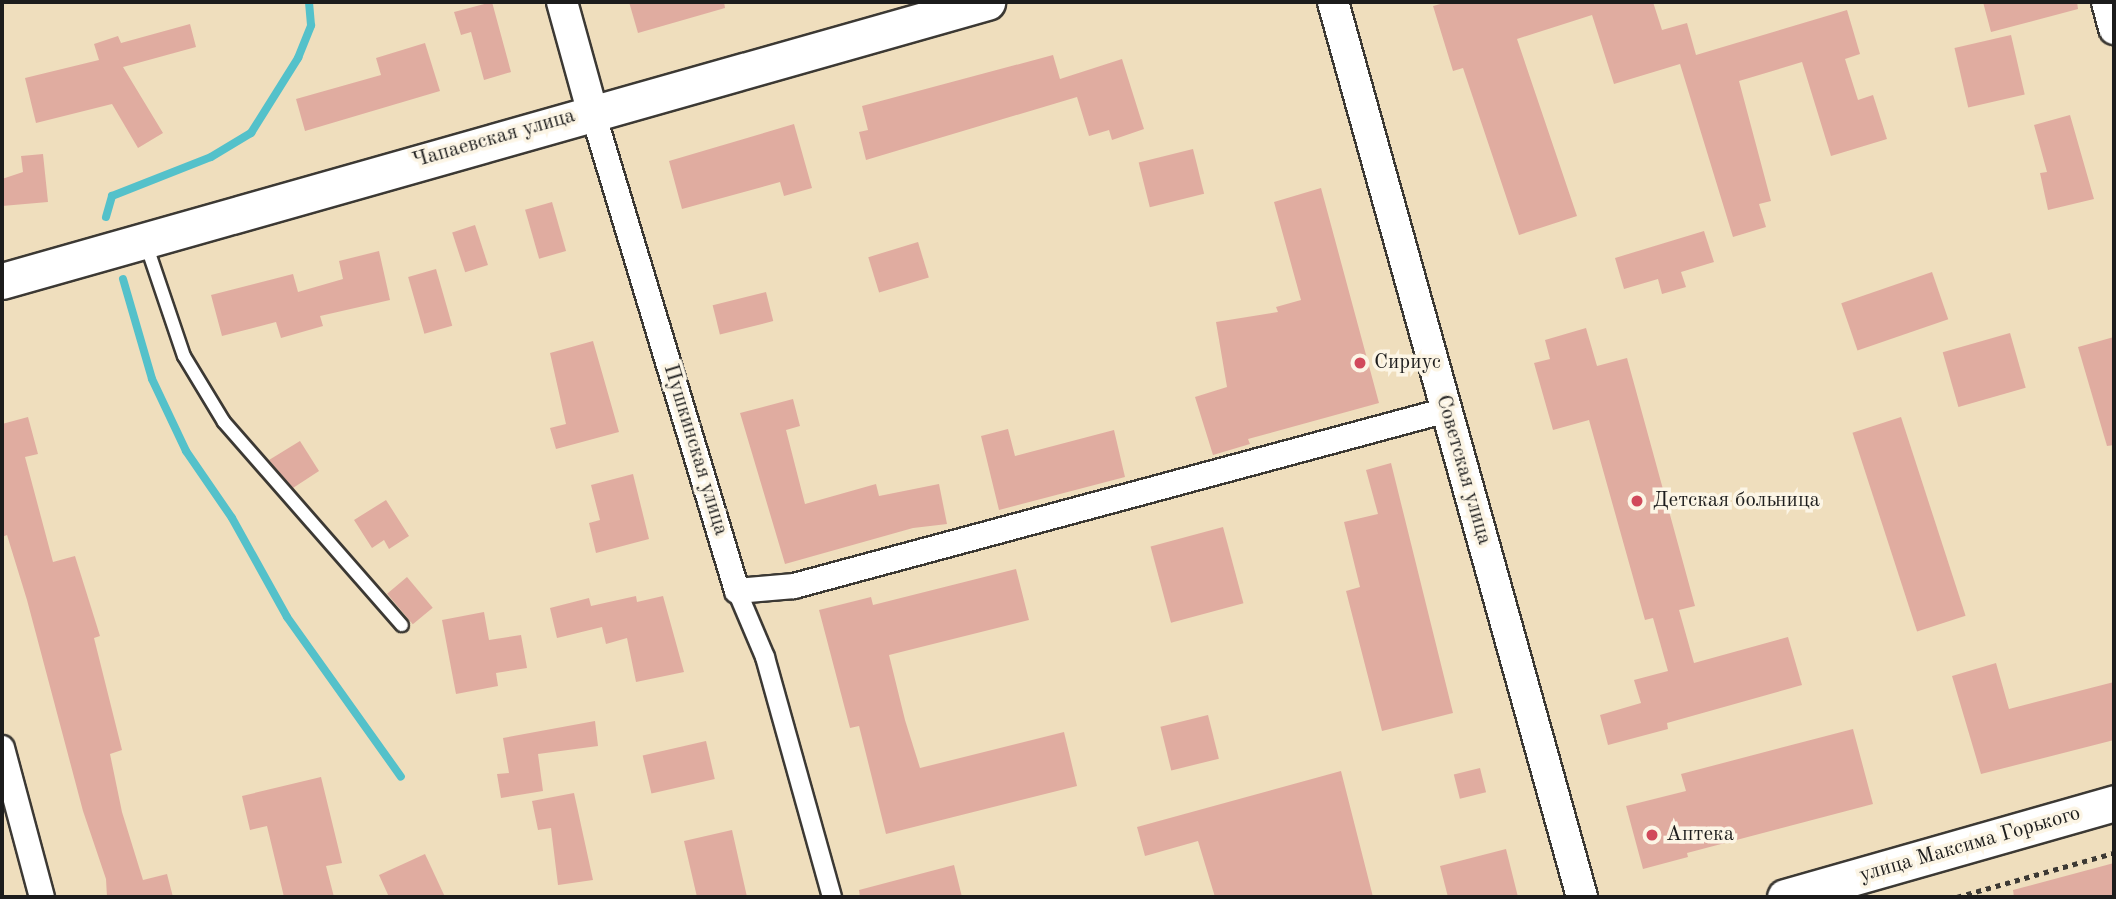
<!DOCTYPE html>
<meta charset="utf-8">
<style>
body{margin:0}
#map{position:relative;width:2116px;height:899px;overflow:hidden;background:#efdebd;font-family:"Old Standard TT",serif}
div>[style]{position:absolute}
.stream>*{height:8px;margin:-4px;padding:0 4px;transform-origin:4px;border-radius:4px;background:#54c1ca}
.building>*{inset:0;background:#e0aca0;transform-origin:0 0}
.path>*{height:4.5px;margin-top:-2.25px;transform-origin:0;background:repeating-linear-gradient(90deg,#3c3934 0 5px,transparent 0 10px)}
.roads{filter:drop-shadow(2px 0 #3c3934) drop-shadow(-2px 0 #3c3934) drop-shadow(0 2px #3c3934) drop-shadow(0 -2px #3c3934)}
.service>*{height:12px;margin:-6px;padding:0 6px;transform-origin:6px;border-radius:6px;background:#fff}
.pedestrian>*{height:18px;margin:-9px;padding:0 9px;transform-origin:9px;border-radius:9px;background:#fff}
.minor>*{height:24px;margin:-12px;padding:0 12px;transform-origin:12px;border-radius:12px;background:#fff}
.tertiary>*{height:30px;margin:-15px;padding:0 15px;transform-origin:15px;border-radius:15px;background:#fff}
.secondary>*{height:35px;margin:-17.5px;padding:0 17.5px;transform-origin:17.5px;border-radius:17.5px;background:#fff}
.dots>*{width:19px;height:19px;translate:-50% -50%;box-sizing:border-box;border:4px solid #fcf5e5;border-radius:50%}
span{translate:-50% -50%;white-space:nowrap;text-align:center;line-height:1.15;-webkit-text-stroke:7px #fcf5e5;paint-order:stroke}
.street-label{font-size:21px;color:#1c1c1c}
.poi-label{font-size:21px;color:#1c1c1c}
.left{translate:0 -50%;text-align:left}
.frame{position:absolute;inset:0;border:4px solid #1c1c1c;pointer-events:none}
</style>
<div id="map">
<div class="stream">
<div style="left:106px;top:217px;width:22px;rotate:-74deg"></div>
<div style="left:112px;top:196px;width:106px;rotate:-21.5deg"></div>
<div style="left:211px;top:157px;width:47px;rotate:-31deg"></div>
<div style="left:251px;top:133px;width:89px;rotate:-57.9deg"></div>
<div style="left:298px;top:58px;width:35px;rotate:-68deg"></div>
<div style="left:311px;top:25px;width:23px;rotate:-95deg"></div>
<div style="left:123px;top:279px;width:104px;rotate:73.8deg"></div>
<div style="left:152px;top:379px;width:80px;rotate:64.7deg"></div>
<div style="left:186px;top:451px;width:81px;rotate:55.5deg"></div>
<div style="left:232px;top:518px;width:113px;rotate:60.9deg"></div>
<div style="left:287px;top:617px;width:196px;rotate:54.5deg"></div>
</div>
<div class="building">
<div style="clip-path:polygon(492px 2px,511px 72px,484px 80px,471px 32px,461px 35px,454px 12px)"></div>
<div style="clip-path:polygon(629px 2px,724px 2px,725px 8px,638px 33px)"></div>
<div style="clip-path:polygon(1448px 2px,1653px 2px,1662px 30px,1687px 23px,1696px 55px,1847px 10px,1860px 54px,1845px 59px,1858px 100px,1873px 95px,1887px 139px,1831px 156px,1802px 62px,1739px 81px,1771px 201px,1759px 204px,1766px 227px,1733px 237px,1680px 64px,1614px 84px,1592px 15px,1517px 39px,1577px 216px,1519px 235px,1463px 68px,1453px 71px,1433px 6px)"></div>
<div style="clip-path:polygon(1983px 2px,2077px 2px,2078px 9px,1991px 32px)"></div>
<div style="clip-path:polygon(190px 24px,196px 47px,123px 67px,163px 133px,138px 148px,112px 104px,36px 123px,25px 78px,99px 60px,94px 44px,118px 36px,121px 43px)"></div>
<div style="left:2011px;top:35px;width:61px;height:58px;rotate:77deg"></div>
<div style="clip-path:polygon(425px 43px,440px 91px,305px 131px,296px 99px,381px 75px,376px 58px)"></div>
<div style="clip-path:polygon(1053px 55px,1060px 79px,1122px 59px,1144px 129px,1112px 140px,1109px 130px,1089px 136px,1077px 97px,866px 160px,859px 132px,868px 130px,862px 106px)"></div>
<div style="clip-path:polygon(2070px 115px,2094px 199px,2048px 210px,2040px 173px,2047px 172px,2034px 125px)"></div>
<div style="clip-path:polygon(794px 124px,812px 188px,784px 196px,780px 182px,682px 209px,669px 161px)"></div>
<div style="left:1193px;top:149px;width:46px;height:56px;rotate:76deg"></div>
<div style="clip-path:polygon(43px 154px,48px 202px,2px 206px,2px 179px,23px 172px,21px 156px)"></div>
<div style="clip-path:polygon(1321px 188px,1379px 403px,1248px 439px,1250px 444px,1213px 455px,1195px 397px,1227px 387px,1216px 322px,1278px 312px,1276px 307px,1301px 300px,1274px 202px)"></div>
<div style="left:552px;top:202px;width:51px;height:28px;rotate:74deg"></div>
<div style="left:475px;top:225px;width:42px;height:24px;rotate:72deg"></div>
<div style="clip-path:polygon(1704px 231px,1714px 262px,1681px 272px,1686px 287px,1662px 294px,1658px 279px,1624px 289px,1615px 258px)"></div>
<div style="left:918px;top:242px;width:37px;height:52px;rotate:73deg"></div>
<div style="clip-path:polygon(379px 251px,390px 300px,320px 316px,323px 326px,281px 338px,276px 322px,222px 336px,211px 295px,293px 274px,298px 292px,343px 279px,339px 261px)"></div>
<div style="left:436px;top:269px;width:59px;height:29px;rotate:74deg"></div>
<div style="left:1932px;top:272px;width:50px;height:96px;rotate:71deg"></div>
<div style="left:766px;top:292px;width:30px;height:55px;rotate:76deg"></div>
<div style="clip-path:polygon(1586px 328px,1597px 366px,1627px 358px,1695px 606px,1679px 610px,1694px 663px,1788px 637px,1802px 685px,1667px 723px,1668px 729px,1608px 745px,1600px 715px,1641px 703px,1634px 680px,1668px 671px,1653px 618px,1645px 620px,1589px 420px,1553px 430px,1534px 363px,1550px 359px,1545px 340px)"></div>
<div style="left:2010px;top:333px;width:57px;height:70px;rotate:74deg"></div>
<div style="clip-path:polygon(2114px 337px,2114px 445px,2107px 446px,2078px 347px)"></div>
<div style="clip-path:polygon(593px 341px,619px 432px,556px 449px,550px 428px,566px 424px,550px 353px)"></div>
<div style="clip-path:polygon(793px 399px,800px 426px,786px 430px,805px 504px,876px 484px,879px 496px,939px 484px,947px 524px,913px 528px,785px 564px,740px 413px)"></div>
<div style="clip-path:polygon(28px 417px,38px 454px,25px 457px,53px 562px,75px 556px,100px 636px,94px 638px,122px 750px,110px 754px,122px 812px,143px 880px,167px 874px,173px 897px,107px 897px,106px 879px,83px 811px,27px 600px,7px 535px,2px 537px,2px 424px)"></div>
<div style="left:1901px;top:417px;width:209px;height:51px;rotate:72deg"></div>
<div style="clip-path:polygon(1008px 429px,1015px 456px,1114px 430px,1125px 477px,999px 510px,981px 436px)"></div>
<div style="clip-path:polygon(300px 441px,319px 471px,293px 488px,269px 460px)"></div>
<div style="clip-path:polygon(1391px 463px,1453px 713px,1382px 731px,1346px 591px,1360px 587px,1344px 522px,1378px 514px,1366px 470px)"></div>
<div style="clip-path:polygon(633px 474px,649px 539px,596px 553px,589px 523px,600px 520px,591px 485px)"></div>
<div style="clip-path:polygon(386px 500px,409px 536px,389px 549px,384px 540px,372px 548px,354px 520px)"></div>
<div style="left:1223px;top:527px;width:79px;height:75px;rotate:75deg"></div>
<div style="clip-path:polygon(1016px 569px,1029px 620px,889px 655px,905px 720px,920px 768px,1064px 732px,1077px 786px,886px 834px,859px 726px,850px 728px,819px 610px,871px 597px,873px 605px)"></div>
<div style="left:407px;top:577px;width:40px;height:26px;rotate:50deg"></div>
<div style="clip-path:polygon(636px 596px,637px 602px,663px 596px,684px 672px,636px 682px,627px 638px,606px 644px,602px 627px,557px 638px,550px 608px,589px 598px,591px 606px)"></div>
<div style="clip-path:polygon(484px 612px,489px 640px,521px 635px,527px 668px,496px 673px,498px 686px,456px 694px,442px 620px)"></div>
<div style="clip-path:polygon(1996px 663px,2009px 709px,2114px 682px,2114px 740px,1981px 774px,1952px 676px)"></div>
<div style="left:1208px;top:715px;width:45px;height:49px;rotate:76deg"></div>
<div style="clip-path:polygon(595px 721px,598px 746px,538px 754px,543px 791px,501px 798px,497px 774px,509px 773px,503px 738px)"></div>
<div style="clip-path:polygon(1853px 729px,1873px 804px,1687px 853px,1688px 857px,1643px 869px,1626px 806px,1686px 791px,1681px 774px)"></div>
<div style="left:706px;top:741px;width:39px;height:65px;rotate:77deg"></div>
<div style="left:1480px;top:768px;width:25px;height:27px;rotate:76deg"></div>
<div style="clip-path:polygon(1341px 771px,1373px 897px,1215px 897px,1198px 841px,1145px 856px,1137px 827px)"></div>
<div style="clip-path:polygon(321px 777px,342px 863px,326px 866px,334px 897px,284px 897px,267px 826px,250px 830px,242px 796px)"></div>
<div style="clip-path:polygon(574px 793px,593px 880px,558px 885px,551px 828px,538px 830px,532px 801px)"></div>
<div style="clip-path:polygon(732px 830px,747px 897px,697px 897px,684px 841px)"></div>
<div style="clip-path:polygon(1506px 849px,1518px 897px,1448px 897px,1440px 866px)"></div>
<div style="clip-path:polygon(425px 854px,445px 897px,389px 897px,379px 875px)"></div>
<div style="clip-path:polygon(2114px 863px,2114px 897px,2014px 897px,2013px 890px)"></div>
<div style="clip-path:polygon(954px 865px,962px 897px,860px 897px,859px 890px)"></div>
</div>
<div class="path">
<div style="left:1957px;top:897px;width:163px;rotate:-15.7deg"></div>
</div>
<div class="roads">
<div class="service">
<div style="left:146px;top:244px;width:118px;rotate:71.3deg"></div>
<div style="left:184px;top:356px;width:77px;rotate:58.8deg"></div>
<div style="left:224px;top:422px;width:270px;rotate:48.8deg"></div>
</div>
<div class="pedestrian">
<div style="left:737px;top:591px;width:72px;rotate:67deg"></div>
<div style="left:765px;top:657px;width:249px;rotate:74.4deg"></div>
</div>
<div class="minor">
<div style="left:592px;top:110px;width:502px;rotate:73.22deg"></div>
<div style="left:737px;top:591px;width:57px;rotate:-5deg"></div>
<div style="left:794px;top:586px;width:676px;rotate:-15.08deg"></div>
<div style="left:2px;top:748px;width:154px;rotate:75deg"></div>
</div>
<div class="tertiary">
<div style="left:562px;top:2px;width:112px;rotate:74.5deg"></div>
<div style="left:1333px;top:2px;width:929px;rotate:74.45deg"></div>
<div style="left:2107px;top:2px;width:28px;rotate:75deg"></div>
</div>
<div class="secondary">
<div style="left:2px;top:281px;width:1024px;rotate:-15.81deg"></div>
<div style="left:1785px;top:897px;width:342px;rotate:-15.9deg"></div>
</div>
</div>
<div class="dots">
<div style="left:1360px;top:363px;background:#d1495b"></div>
<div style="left:1637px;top:501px;background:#d1495b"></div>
<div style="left:1652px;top:835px;background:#d1495b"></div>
</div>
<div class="street-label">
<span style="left:494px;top:139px;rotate:-16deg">Чапаевская улица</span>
<span style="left:695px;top:450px;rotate:73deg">Пушкинская улица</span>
<span style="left:1463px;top:470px;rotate:74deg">Советская улица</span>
<span style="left:1970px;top:845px;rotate:-16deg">улица Максима Горького</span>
</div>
<div class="poi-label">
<span class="left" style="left:1374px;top:363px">Сириус</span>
<span class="left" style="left:1653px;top:501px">Детская больница</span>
<span class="left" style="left:1666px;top:835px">Аптека</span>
</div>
<div class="frame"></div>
</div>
